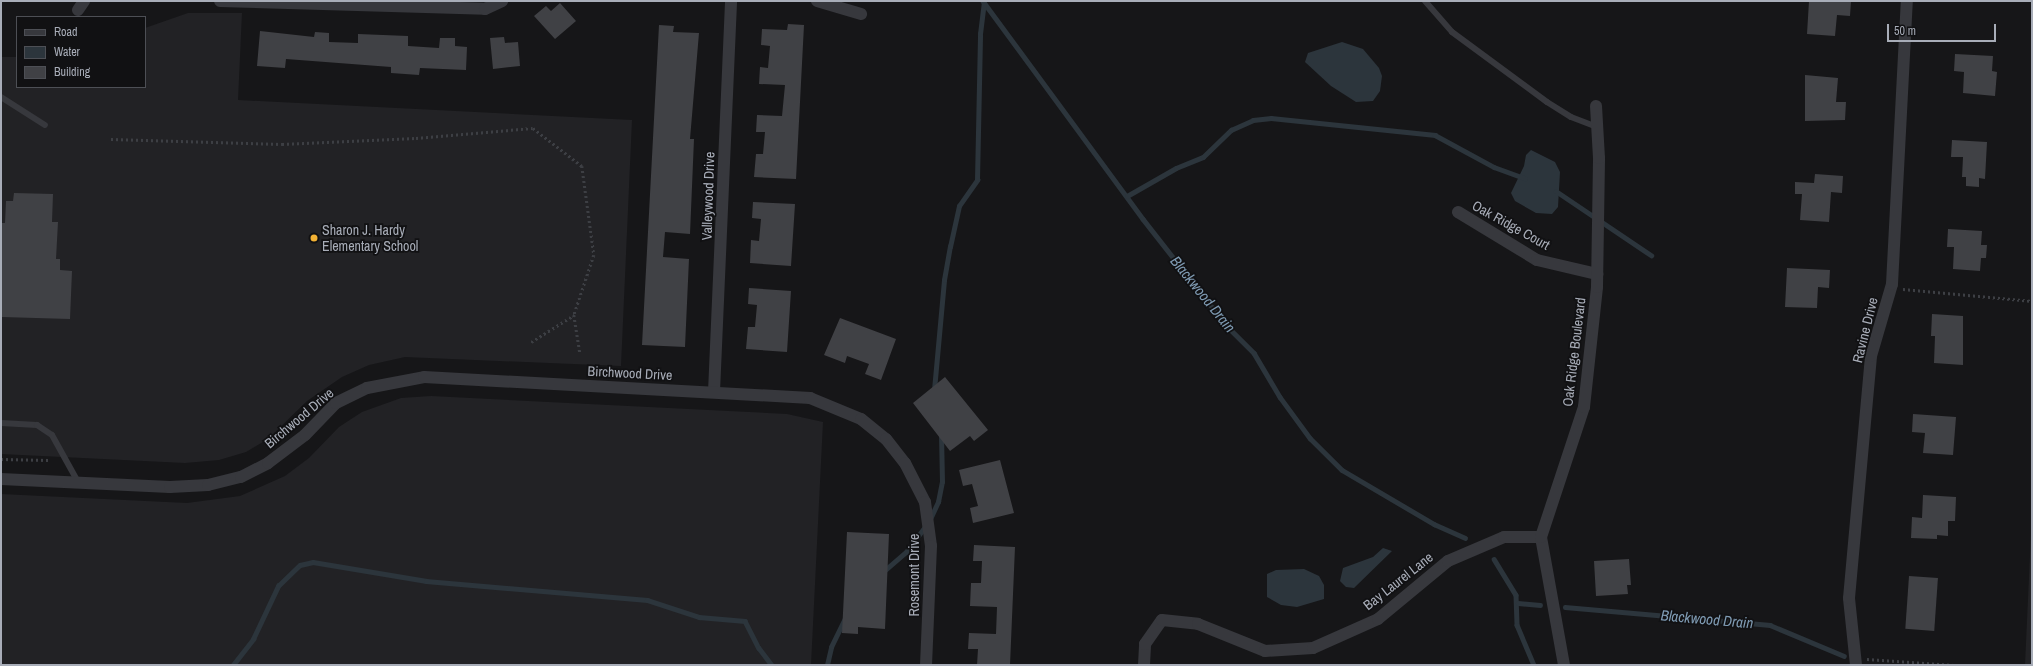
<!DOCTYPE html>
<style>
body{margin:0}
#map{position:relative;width:2033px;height:666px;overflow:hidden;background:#161618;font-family:"Archivo Narrow",sans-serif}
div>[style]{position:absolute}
.built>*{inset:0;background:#222225}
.water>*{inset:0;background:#2c353c}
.stream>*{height:4.5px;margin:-2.25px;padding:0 2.25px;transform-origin:2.25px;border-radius:2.25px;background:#2c353c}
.building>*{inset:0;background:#404145;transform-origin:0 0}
.path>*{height:2.5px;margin-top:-1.25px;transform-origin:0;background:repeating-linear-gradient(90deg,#3d3f44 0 2px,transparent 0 5px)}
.lane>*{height:6px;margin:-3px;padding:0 3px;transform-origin:3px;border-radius:3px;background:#37383d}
.street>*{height:12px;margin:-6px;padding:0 6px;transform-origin:6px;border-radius:6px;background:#37383d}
.dots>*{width:11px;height:11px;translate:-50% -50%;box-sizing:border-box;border:2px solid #111113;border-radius:50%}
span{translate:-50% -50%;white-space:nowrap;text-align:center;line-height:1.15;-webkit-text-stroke:3.5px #111113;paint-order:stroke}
.street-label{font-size:14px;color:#a8adb8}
.poi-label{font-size:14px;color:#a8adb8}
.left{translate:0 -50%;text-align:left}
.water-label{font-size:15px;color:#7f9bb3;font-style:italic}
.frame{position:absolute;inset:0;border:2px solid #a8adb8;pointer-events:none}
.legend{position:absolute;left:16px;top:16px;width:130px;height:72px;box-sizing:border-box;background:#111113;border:1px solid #4d4f55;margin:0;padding:5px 7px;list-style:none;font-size:12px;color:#a8adb8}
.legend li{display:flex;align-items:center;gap:8px;height:20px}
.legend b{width:20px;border:1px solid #4d4f55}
.scale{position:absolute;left:1887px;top:24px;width:109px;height:18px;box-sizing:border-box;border:2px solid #a8adb8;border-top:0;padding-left:5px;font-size:12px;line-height:14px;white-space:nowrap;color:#a8adb8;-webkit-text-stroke:3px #111113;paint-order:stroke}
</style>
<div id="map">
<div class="built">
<div style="clip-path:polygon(188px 13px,242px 13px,238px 100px,632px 120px,621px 366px,405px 357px,369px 365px,342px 377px,307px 401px,268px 439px,246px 452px,219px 460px,185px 463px,1px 454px,1px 57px,17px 57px,17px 87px,145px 87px,145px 28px)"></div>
<div style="clip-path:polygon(431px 396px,787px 414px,823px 422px,811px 665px,1px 665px,1px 494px,187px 503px,240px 496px,285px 476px,309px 458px,339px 427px,362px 412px,401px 398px)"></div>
<div style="clip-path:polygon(2032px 511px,2032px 665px,2025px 665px)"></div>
</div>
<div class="water">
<div style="clip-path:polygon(1342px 42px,1363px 49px,1379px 68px,1382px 76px,1380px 91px,1373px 101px,1356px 102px,1331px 86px,1305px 62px,1308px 53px)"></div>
<div style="clip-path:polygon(1531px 150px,1555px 162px,1560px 172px,1558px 207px,1552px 214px,1536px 213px,1515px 201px,1511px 193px,1524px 166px,1526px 155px)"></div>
<div style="clip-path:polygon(1383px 548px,1392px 551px,1354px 588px,1346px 587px,1340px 581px,1343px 568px,1373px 557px)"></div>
<div style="clip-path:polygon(1304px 569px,1319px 576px,1324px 585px,1324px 599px,1297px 607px,1281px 605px,1267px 597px,1267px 574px,1276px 570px)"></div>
</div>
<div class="stream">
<div style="left:983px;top:1px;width:270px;rotate:53.7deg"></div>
<div style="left:1143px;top:219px;width:135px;rotate:51.9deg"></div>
<div style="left:1226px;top:325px;width:40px;rotate:45deg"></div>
<div style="left:1254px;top:353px;width:51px;rotate:59.4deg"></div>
<div style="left:1280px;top:397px;width:51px;rotate:53.8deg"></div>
<div style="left:1310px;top:438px;width:45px;rotate:45deg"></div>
<div style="left:1342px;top:470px;width:107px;rotate:30.4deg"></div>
<div style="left:1434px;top:524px;width:34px;rotate:24deg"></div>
<div style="left:1556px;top:191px;width:115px;rotate:34deg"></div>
<div style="left:1127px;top:196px;width:56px;rotate:-29.7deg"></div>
<div style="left:1176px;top:168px;width:29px;rotate:-22deg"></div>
<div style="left:1203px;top:157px;width:39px;rotate:-44deg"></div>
<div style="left:1231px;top:130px;width:24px;rotate:-24deg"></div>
<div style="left:1253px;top:120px;width:18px;rotate:-6deg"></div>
<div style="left:1271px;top:118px;width:165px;rotate:5.9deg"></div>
<div style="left:1435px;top:135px;width:67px;rotate:28.5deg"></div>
<div style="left:1494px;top:167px;width:33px;rotate:20deg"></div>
<div style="left:934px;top:390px;width:110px;rotate:-84.8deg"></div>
<div style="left:944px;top:280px;width:34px;rotate:-80deg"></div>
<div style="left:950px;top:247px;width:42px;rotate:-77.6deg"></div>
<div style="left:959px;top:206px;width:32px;rotate:-55deg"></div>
<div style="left:977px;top:180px;width:146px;rotate:-88.8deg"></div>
<div style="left:980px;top:34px;width:31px;rotate:-83deg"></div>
<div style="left:930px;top:519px;width:19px;rotate:-65deg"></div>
<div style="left:938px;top:502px;width:20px;rotate:-79deg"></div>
<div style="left:942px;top:482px;width:47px;rotate:-91.2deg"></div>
<div style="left:1494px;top:559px;width:42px;rotate:58.6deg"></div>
<div style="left:1516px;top:595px;width:30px;rotate:88deg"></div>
<div style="left:1517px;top:625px;width:43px;rotate:67deg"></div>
<div style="left:884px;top:571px;width:29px;rotate:-41deg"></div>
<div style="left:906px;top:552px;width:34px;rotate:-53deg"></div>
<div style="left:1518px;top:603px;width:22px;rotate:5deg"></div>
<div style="left:1565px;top:607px;width:206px;rotate:5deg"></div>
<div style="left:1770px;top:625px;width:80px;rotate:22.7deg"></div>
<div style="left:233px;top:665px;width:33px;rotate:-52deg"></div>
<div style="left:253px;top:639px;width:59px;rotate:-64.7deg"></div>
<div style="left:278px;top:586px;width:30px;rotate:-44deg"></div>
<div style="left:300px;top:565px;width:13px;rotate:-13deg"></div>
<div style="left:313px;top:562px;width:115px;rotate:9.5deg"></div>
<div style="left:426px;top:581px;width:222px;rotate:4.9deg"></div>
<div style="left:647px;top:600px;width:55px;rotate:18.1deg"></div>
<div style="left:699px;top:617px;width:46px;rotate:5deg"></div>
<div style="left:745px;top:621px;width:30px;rotate:63deg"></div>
<div style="left:759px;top:648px;width:21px;rotate:53deg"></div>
<div style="left:827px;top:665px;width:18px;rotate:-77deg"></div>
<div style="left:831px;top:647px;width:34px;rotate:-64deg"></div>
</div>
<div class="building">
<div style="clip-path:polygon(1809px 1px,1851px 1px,1850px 16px,1837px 15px,1835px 36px,1807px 34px)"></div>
<div style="clip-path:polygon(560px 3px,576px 21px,555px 39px,534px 16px,546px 6px,551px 11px)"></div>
<div style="clip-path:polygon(788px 24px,804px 25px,796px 179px,754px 177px,756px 154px,763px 154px,765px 132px,756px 132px,757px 115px,782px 116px,785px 85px,759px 84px,760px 67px,768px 68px,770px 46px,761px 45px,762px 29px,787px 30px)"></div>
<div style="clip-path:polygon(659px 25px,674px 26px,673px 32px,699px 33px,690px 139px,694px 139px,690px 234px,665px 232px,663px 257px,689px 259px,685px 347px,642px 345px)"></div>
<div style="clip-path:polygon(260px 31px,314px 37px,315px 32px,329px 33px,329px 42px,358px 43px,358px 34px,408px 36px,408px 46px,439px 48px,440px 38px,455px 38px,455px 46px,467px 47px,466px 70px,420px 68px,419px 75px,391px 73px,391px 67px,286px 59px,285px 68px,257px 66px)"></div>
<div style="clip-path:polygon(504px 37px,505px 43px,518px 42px,520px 66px,493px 69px,490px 38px)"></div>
<div style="clip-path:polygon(1955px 54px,1993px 56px,1992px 71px,1997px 72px,1995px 96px,1963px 93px,1964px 72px,1954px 71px)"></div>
<div style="clip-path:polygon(1805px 75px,1838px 78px,1836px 102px,1846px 102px,1845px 120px,1805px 121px)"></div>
<div style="clip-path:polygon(1952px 140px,1987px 142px,1985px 179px,1979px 178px,1979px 187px,1966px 186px,1966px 177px,1962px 177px,1963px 157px,1951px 157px)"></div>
<div style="clip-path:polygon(1815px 174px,1843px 176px,1842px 193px,1831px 192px,1829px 222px,1800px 220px,1802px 194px,1795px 194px,1795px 182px,1814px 183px)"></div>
<div style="clip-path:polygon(14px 193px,53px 194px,52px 222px,58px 222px,56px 259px,60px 259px,60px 270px,72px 271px,70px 319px,2px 317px,1px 223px,5px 223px,6px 201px,13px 201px)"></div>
<div style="clip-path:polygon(753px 202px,795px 204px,791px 266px,750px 263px,751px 240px,759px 241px,761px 219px,752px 218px)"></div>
<div style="clip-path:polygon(1948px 229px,1982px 231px,1981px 245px,1987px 245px,1986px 258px,1981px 258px,1980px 271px,1953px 269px,1954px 247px,1947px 247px)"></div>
<div style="clip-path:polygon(1787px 268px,1830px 270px,1829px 288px,1818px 287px,1817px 308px,1785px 307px)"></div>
<div style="clip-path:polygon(749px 288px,791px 291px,787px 352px,746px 349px,748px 327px,755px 327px,757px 305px,748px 304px)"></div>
<div style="clip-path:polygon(1932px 314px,1963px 316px,1963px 365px,1934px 363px,1935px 336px,1931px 336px)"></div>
<div style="clip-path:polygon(840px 318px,896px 339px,881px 380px,865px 374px,869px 364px,847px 356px,845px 363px,824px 355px)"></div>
<div style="clip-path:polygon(945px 377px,988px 430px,974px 441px,970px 436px,950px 451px,913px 403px)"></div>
<div style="clip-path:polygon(1913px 414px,1956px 417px,1953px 455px,1923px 453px,1925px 433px,1912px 432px)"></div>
<div style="clip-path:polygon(1000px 460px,1014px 513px,973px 523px,970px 508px,978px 506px,972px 484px,963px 486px,959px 470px)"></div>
<div style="clip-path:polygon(1923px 495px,1956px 497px,1955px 521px,1948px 521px,1948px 536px,1937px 535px,1937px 539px,1911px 538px,1912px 517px,1922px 518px)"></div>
<div style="clip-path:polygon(847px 532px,889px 534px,885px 629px,858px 627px,858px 634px,842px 633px)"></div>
<div style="clip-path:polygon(974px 545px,1015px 547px,1010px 665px,977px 665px,978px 649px,968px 649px,969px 633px,996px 634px,997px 607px,970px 606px,971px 583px,981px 583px,982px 561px,973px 561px)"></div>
<div style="clip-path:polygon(1629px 559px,1631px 585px,1627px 585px,1628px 594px,1596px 596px,1594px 561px)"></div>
<div style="left:1909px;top:576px;width:29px;height:53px;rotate:4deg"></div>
</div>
<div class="path">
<div style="left:111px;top:139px;width:171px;rotate:1.7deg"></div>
<div style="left:282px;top:144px;width:134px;rotate:-2.6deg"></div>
<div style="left:416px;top:138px;width:117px;rotate:-4.9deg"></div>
<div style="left:533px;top:128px;width:62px;rotate:37.8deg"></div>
<div style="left:582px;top:166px;width:90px;rotate:82.3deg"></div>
<div style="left:594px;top:255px;width:63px;rotate:108.4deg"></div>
<div style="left:574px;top:315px;width:39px;rotate:81deg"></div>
<div style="left:1903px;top:289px;width:130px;rotate:5.3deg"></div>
<div style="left:531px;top:342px;width:51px;rotate:-32.1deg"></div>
<div style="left:1px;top:459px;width:48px;rotate:1.2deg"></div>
<div style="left:1867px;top:659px;width:87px;rotate:3.9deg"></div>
</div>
<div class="lane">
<div style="left:1425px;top:1px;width:41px;rotate:48.9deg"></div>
<div style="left:1452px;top:32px;width:118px;rotate:36.4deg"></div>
<div style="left:1547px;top:102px;width:28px;rotate:32deg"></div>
<div style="left:1571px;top:117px;width:28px;rotate:21deg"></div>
<div style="left:1px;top:97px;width:52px;rotate:32.5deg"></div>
<div style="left:1px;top:423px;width:36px;rotate:3deg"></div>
<div style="left:37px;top:425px;width:18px;rotate:34deg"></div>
<div style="left:52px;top:435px;width:54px;rotate:61deg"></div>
</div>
<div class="street">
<div style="left:220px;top:1px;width:265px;rotate:1.7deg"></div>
<div style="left:485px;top:9px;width:19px;rotate:-25deg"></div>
<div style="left:817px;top:1px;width:46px;rotate:16.5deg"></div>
<div style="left:78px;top:10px;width:11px;rotate:-56deg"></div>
<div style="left:1458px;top:212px;width:92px;rotate:31.3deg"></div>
<div style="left:1537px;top:260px;width:62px;rotate:13.1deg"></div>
<div style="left:714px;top:392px;width:391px;rotate:-87.5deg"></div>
<div style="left:1px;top:479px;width:169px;rotate:2.7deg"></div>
<div style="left:170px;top:487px;width:38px;rotate:-3deg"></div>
<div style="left:208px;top:485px;width:34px;rotate:-14deg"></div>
<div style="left:241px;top:477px;width:30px;rotate:-27deg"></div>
<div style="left:268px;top:463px;width:46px;rotate:-37.1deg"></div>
<div style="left:305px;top:435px;width:45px;rotate:-45.9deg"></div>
<div style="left:336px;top:403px;width:34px;rotate:-26deg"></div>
<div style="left:367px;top:388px;width:58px;rotate:-10.9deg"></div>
<div style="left:424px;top:377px;width:387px;rotate:3.1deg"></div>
<div style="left:810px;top:398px;width:55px;rotate:22.4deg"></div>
<div style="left:861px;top:419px;width:32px;rotate:39deg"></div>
<div style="left:886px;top:439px;width:31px;rotate:52deg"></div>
<div style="left:905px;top:463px;width:44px;rotate:62.9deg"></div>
<div style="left:925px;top:502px;width:44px;rotate:82.2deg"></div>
<div style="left:931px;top:546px;width:119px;rotate:92.4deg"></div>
<div style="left:1144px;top:665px;width:21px;rotate:-87deg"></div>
<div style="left:1145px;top:644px;width:29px;rotate:-55deg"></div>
<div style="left:1162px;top:620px;width:36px;rotate:6deg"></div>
<div style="left:1198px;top:624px;width:72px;rotate:21.9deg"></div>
<div style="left:1265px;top:651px;width:48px;rotate:-3.6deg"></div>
<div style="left:1313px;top:648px;width:71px;rotate:-24deg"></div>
<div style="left:1378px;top:619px;width:91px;rotate:-39.6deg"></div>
<div style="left:1448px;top:561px;width:61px;rotate:-23.2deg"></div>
<div style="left:1504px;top:537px;width:37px"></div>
<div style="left:1564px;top:665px;width:130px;rotate:-100.2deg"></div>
<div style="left:1541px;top:537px;width:137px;rotate:-71.7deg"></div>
<div style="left:1584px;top:407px;width:121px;rotate:-83.8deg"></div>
<div style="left:1597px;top:287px;width:129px;rotate:-89.1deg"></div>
<div style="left:1599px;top:158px;width:52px;rotate:-93.3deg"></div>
<div style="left:1856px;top:665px;width:67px;rotate:-96deg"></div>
<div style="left:1849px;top:598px;width:243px;rotate:-84.8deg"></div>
<div style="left:1871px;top:356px;width:75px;rotate:-73.7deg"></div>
<div style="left:1892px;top:284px;width:283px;rotate:-87deg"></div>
</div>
<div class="dots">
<div style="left:314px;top:238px;background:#f2b134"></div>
</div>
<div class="street-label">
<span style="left:708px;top:196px;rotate:-88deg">Valleywood Drive</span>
<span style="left:1511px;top:225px;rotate:29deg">Oak Ridge Court</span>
<span style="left:1865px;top:330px;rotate:-76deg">Ravine Drive</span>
<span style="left:1574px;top:352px;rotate:-83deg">Oak Ridge Boulevard</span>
<span style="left:630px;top:373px;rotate:3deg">Birchwood Drive</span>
<span style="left:299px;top:418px;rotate:-40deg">Birchwood Drive</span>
<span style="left:914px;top:575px;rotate:-90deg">Rosemont Drive</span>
<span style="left:1398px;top:581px;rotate:-38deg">Bay Laurel Lane</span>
</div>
<div class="poi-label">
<span class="left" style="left:322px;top:238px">Sharon J. Hardy<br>Elementary School</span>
</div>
<div class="water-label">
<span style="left:1203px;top:294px;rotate:51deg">Blackwood Drain</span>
<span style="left:1707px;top:619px;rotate:5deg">Blackwood Drain</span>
</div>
<div class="frame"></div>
<ul class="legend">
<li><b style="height:5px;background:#37383d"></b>Road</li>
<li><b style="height:11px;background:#2c353c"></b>Water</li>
<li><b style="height:11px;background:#404145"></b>Building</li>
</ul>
<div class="scale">50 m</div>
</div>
